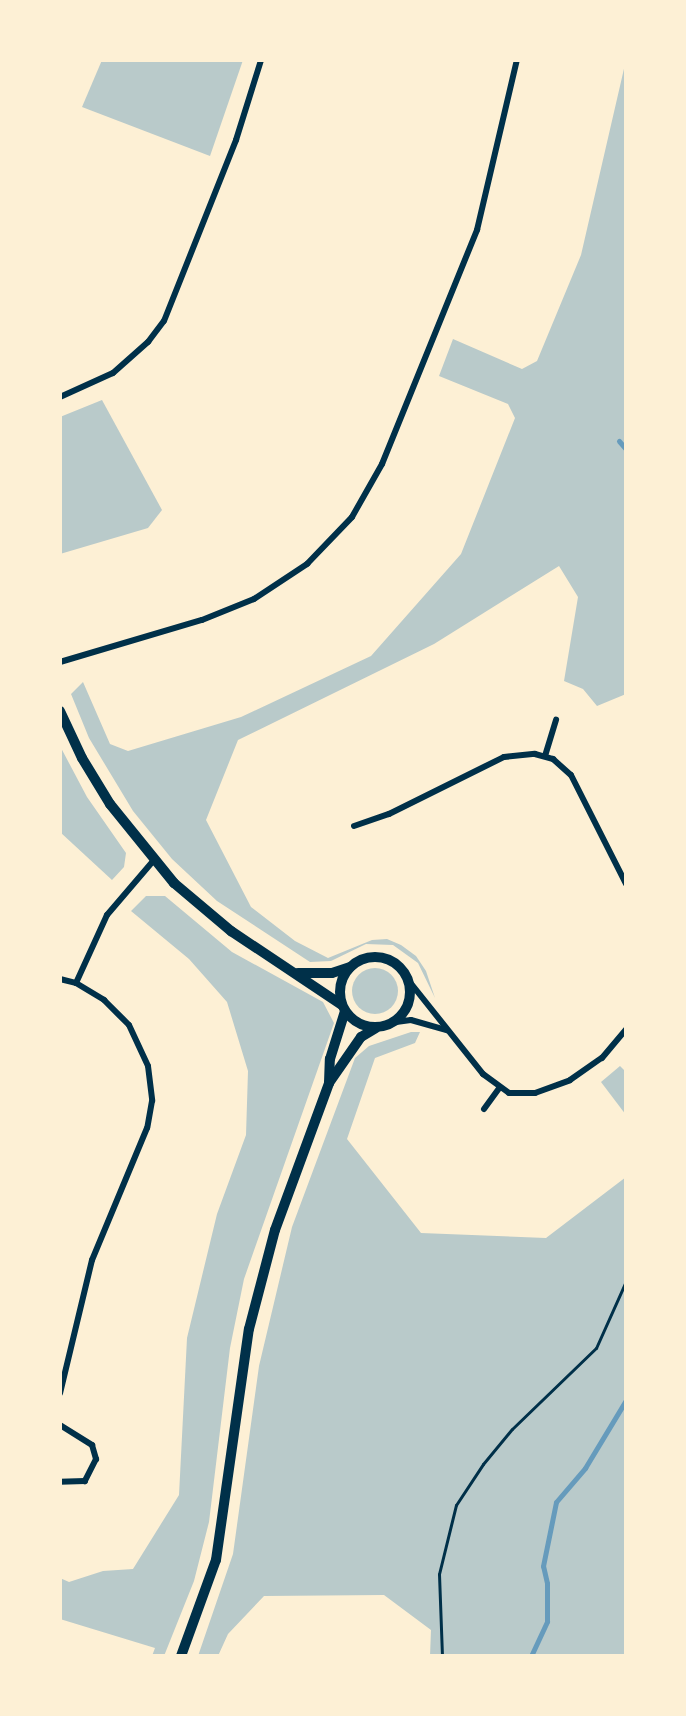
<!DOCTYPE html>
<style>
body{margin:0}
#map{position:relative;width:686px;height:1716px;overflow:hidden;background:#fdf0d5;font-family:Overpass,sans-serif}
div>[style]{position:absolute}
.green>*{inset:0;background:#b9caca}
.round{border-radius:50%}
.stream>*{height:5px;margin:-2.5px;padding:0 2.5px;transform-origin:2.5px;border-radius:2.5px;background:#669bbc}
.path>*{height:3px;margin:-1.5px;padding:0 1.5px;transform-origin:1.5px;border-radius:1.5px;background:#003049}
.minor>*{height:6px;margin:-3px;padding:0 3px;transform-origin:3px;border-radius:3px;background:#003049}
.tertiary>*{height:10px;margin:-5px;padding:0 5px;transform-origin:5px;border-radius:5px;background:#003049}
.tertiary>.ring{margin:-5px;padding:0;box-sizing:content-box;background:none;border:10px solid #003049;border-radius:50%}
span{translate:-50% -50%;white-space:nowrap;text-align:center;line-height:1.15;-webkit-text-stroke:5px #fdf0d5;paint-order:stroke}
.frame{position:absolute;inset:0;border:62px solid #fdf0d5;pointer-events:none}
</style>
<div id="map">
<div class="green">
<div style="clip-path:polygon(102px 60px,243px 60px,210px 156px,82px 107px)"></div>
<div style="clip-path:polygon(626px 60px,626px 694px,597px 706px,583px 689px,564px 681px,578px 597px,559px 566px,434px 644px,238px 740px,206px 820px,251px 907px,295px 941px,328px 958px,372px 940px,387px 939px,401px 945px,416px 956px,426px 971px,435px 998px,418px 963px,393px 945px,366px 944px,331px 961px,310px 962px,217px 901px,172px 859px,133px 811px,89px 738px,71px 694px,83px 682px,110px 744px,128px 751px,241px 717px,371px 656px,461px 554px,515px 418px,508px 404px,439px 376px,453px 339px,522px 369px,537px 361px,581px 255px)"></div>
<div style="clip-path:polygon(102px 400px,162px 510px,148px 528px,60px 554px,60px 417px)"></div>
<div style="clip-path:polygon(60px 746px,87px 797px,126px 853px,124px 867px,112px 880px,60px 832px)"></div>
<div style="clip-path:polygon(146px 896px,165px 896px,232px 952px,323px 1002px,334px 1023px,244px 1279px,230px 1348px,209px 1522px,194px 1581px,164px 1656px,152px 1656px,155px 1648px,60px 1619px,60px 1578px,69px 1582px,103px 1571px,133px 1569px,179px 1495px,187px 1338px,217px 1214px,246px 1135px,248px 1071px,227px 1002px,189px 959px,131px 911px)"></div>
<div class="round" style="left:352px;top:968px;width:46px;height:46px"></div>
<div style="clip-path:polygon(411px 1032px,420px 1032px,415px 1043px,375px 1058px,347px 1139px,421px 1233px,546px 1238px,626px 1177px,626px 1656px,430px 1656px,431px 1630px,384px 1595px,264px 1596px,228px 1634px,218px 1656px,198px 1656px,233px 1554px,259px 1366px,292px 1227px,355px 1058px,369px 1046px)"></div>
<div style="clip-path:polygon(620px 1066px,626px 1072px,626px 1115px,601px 1082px)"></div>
</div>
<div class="stream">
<div style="left:619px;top:441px;width:11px;rotate:49deg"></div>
<div style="left:626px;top:486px;width:30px;rotate:90deg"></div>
<div style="left:531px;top:1656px;width:38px;rotate:-65deg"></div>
<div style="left:547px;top:1621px;width:38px;rotate:-90deg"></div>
<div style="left:547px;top:1583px;width:17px;rotate:-103deg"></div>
<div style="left:543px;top:1566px;width:65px;rotate:-78.5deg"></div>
<div style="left:556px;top:1502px;width:45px;rotate:-49.5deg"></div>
<div style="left:585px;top:1468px;width:79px;rotate:-58.9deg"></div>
</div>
<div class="path">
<div style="left:442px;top:1656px;width:82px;rotate:-92.1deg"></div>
<div style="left:439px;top:1574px;width:71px;rotate:-76.2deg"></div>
<div style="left:456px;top:1505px;width:49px;rotate:-56.6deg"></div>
<div style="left:483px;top:1464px;width:45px;rotate:-50.4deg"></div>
<div style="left:512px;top:1429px;width:117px;rotate:-44deg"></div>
<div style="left:596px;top:1348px;width:73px;rotate:-65.9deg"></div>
</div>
<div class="minor">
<div style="left:60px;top:397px;width:58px;rotate:-24.4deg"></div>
<div style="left:113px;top:373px;width:47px;rotate:-41.5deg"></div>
<div style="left:148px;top:342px;width:26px;rotate:-53deg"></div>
<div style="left:164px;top:321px;width:195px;rotate:-68.3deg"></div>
<div style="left:236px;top:140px;width:84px;rotate:-72.6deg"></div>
<div style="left:60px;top:662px;width:148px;rotate:-16.5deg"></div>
<div style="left:202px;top:620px;width:56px;rotate:-22deg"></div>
<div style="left:254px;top:599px;width:64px;rotate:-33.4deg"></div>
<div style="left:307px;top:564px;width:65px;rotate:-46.2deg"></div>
<div style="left:352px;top:517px;width:61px;rotate:-60.5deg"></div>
<div style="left:382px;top:464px;width:253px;rotate:-67.9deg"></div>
<div style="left:477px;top:230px;width:175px;rotate:-76.8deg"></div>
<div style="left:545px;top:756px;width:38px;rotate:-73deg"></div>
<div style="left:354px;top:826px;width:37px;rotate:-19deg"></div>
<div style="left:389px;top:814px;width:128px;rotate:-26.4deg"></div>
<div style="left:504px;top:757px;width:31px;rotate:-6deg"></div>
<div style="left:535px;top:754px;width:19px;rotate:16deg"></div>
<div style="left:553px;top:759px;width:24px;rotate:42deg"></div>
<div style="left:571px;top:775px;width:122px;rotate:63.2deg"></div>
<div style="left:60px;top:979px;width:16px;rotate:14deg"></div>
<div style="left:76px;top:983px;width:33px;rotate:31deg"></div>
<div style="left:104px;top:1000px;width:35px;rotate:45deg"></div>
<div style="left:129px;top:1025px;width:45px;rotate:65.1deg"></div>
<div style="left:148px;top:1066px;width:35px;rotate:83deg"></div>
<div style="left:152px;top:1101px;width:27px;rotate:100deg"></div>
<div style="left:147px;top:1128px;width:143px;rotate:112.6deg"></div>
<div style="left:92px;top:1260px;width:137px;rotate:103.5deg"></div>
<div style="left:409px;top:981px;width:119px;rotate:51.5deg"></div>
<div style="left:483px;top:1074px;width:32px;rotate:36deg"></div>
<div style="left:509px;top:1093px;width:26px"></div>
<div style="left:535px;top:1093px;width:37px;rotate:-20deg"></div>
<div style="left:570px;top:1080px;width:39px;rotate:-35deg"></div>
<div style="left:602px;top:1058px;width:38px;rotate:-50deg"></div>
<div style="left:76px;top:983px;width:75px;rotate:-65.5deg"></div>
<div style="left:107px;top:915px;width:72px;rotate:-49.5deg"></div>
<div style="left:396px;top:1022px;width:15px;rotate:-8deg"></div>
<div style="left:411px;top:1020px;width:37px;rotate:16deg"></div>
<div style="left:484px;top:1109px;width:26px;rotate:-54deg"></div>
<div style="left:60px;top:1425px;width:38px;rotate:32deg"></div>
<div style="left:92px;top:1445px;width:15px;rotate:74deg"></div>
<div style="left:96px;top:1459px;width:25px;rotate:117deg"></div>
<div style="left:85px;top:1481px;width:25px;rotate:178deg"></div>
</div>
<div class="tertiary">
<div style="left:60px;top:711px;width:52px;rotate:64.9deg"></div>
<div style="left:82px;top:758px;width:54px;rotate:58.7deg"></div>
<div style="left:110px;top:804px;width:102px;rotate:51deg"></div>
<div style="left:174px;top:883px;width:75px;rotate:40.1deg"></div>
<div style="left:231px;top:931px;width:133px;rotate:33.7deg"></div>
<div class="ring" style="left:340px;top:957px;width:60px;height:60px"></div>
<div style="left:298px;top:973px;width:34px"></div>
<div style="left:332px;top:973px;width:19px;rotate:-18deg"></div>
<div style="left:329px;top:1083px;width:24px;rotate:-88deg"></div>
<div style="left:330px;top:1059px;width:50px;rotate:-72.6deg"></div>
<div style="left:181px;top:1656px;width:102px;rotate:-70deg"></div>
<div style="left:216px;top:1560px;width:233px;rotate:-81.9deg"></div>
<div style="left:249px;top:1329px;width:102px;rotate:-75.3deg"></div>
<div style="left:275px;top:1230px;width:157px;rotate:-69.8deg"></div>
<div style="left:329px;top:1083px;width:56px;rotate:-55.2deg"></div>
<div style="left:361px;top:1037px;width:17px;rotate:-31deg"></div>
</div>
<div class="frame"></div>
</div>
